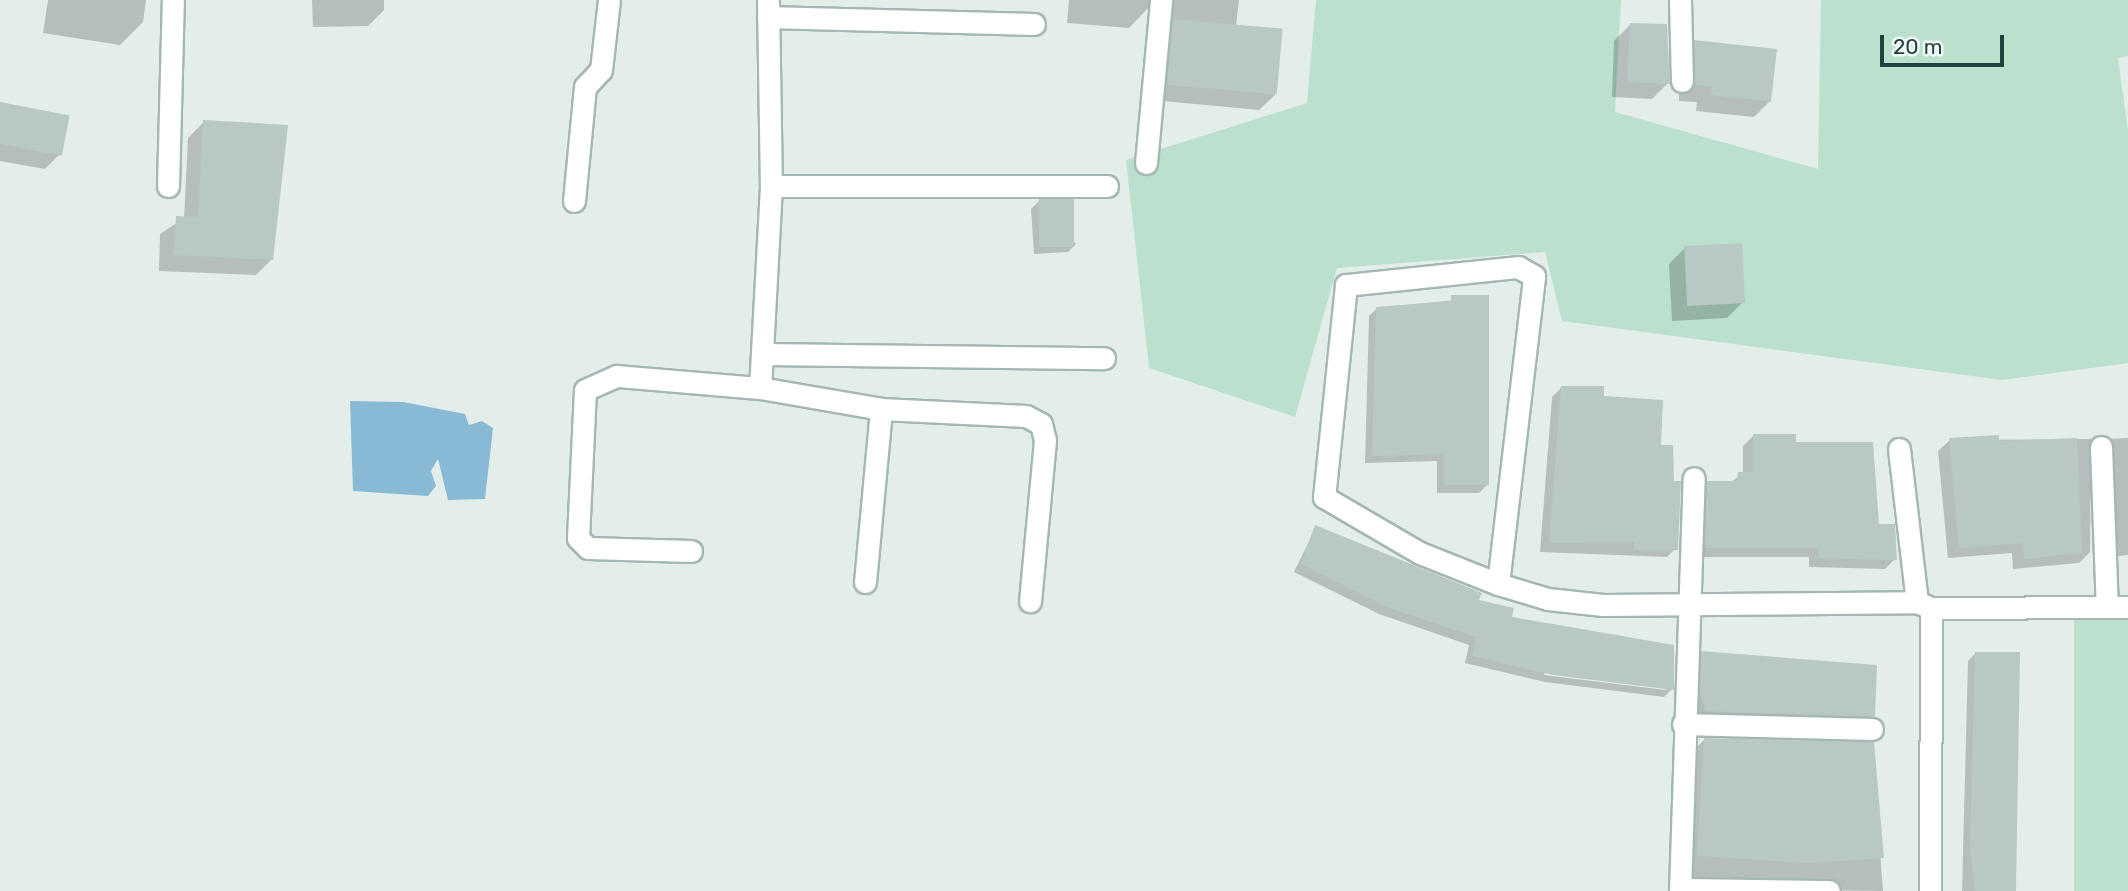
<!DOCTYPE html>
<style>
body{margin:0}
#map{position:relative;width:2128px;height:891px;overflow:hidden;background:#e3eeeb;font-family:Rubik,sans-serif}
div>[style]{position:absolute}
.green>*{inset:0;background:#bbe0cd;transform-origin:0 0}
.water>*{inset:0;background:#88bad6}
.shadow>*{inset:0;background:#0003}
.building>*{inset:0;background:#b8c9c5;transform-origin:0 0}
.roads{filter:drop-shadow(2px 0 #a5b7b4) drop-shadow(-2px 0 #a5b7b4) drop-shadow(0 2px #a5b7b4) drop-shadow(0 -2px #a5b7b4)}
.minor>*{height:21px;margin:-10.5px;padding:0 10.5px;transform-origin:10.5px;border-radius:10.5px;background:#fff}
span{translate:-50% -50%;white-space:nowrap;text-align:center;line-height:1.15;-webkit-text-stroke:5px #f4faf8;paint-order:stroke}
.scale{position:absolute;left:1880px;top:35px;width:124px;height:32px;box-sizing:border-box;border:4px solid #21413f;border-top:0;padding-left:9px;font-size:21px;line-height:24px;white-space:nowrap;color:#21413f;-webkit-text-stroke:5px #f4faf8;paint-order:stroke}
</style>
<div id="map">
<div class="green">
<div style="clip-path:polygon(1316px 0,1621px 0,1615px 112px,1818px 169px,1821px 0,2128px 0,2128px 56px,2118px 58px,2128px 131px,2128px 363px,2002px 380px,1562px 321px,1545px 252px,1337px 268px,1295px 417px,1149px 368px,1126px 160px,1307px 103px)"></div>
<div style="left:2074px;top:605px;width:54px;height:286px"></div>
</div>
<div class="water">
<div style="clip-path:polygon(350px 401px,403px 402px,465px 414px,469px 425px,482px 421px,493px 428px,485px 499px,448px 500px,438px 459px,431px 471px,436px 486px,428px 496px,353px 491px)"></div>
</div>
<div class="shadow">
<div style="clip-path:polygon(48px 0,146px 0,143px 22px,120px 45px,43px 33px)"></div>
<div style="clip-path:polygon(312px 0,384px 0,384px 10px,368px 26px,313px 27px)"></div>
<div style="clip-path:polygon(1069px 0,1239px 0,1236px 26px,1275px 95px,1259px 110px,1152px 100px,1153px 3px,1129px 28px,1067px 23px)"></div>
<div style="clip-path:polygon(1630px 25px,1668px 83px,1652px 99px,1612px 97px,1614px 41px)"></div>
<div style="clip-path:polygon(1695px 42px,1770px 101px,1754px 117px,1696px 111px,1697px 102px,1679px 101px,1679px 58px)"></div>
<div style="clip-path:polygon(0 104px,61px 153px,45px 169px,0 161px)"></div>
<div style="clip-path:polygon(204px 122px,272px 259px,256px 275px,159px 271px,160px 234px,184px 218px,188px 138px)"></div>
<div style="clip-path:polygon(1039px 201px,1076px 244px,1068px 252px,1034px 254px,1031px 209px)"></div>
<div style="clip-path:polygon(1685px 248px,1743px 302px,1727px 318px,1672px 321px,1669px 264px)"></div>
<div style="clip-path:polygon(1487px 297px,1487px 485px,1479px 493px,1437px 493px,1437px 461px,1365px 463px,1369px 316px,1377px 308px)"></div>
<div style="clip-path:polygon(1562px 387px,1659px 447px,1677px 547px,1667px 557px,1540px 552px,1552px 397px)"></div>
<div style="clip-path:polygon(1753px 436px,1794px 444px,1877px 526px,1895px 559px,1885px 569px,1809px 567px,1809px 557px,1696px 557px,1698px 493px,1708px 483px,1729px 483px,1743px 474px,1743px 446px)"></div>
<div style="clip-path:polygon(2128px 438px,2128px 555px,2111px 557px,2102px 446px,2110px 439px)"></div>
<div style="clip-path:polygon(2091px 439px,2090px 552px,2079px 563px,2013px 569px,2012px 553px,1948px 558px,1938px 451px,1950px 440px)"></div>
<div style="clip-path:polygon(evenodd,1316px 527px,1510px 619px,1672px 689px,1664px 697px,1545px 682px,1465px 663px,1469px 645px,1379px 614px,1294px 572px,1316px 527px,1545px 672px,1666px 687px,1666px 690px,1544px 675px,1545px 672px)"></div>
<div style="clip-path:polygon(1702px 653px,1873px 716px,1862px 727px,1696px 722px,1691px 664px)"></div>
<div style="clip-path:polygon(1976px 653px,2016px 891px,1962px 891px,1968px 661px)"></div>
<div style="clip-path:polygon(1705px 739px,1872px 743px,1883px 891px,1684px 889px,1691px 753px)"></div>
</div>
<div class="building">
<div style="left:1173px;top:19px;width:110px;height:66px;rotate:5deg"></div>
<div style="clip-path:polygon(1630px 23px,1667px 24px,1670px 84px,1627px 82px)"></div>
<div style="clip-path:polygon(1694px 40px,1777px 49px,1771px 102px,1711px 95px,1712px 86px,1694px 85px)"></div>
<div style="left:0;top:102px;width:71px;height:41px;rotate:11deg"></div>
<div style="clip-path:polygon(203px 120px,288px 125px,273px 260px,174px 255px,176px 216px,198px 217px)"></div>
<div style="left:1039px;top:199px;width:35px;height:48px"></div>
<div style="left:1742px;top:243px;width:60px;height:58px;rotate:87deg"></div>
<div style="clip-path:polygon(1451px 295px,1489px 295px,1489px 485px,1444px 485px,1444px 454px,1372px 456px,1376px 307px,1451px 301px)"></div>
<div style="clip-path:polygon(1561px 386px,1604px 386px,1604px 396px,1663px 400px,1661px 445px,1673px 445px,1674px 481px,1681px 481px,1678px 550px,1634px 550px,1634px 542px,1549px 543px)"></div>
<div style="clip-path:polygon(1753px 434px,1796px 434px,1796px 442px,1873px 442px,1879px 524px,1895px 524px,1897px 560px,1818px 558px,1818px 548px,1705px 548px,1707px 481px,1737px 481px,1738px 472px,1753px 472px)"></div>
<div style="clip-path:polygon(1999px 435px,1999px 441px,2077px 438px,2082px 553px,2024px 559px,2023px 543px,1959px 548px,1949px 438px)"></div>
<div style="clip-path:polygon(1315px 525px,1482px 593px,1479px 600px,1514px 608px,1512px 617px,1674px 645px,1674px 690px,1553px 675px,1472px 656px,1476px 637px,1387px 607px,1301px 564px)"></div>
<div style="clip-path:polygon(1701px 651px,1877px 665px,1875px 717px,1706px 711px,1700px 693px)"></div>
<div style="clip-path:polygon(1975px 652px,2020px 652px,2016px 891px,1975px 891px,1970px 848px)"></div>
<div style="clip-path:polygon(1704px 738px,1874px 742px,1884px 858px,1807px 863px,1697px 856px)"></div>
</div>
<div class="roads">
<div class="minor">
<div style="left:768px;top:0;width:186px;rotate:89.1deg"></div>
<div style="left:771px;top:186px;width:202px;rotate:93.1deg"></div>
<div style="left:760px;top:388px;width:123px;rotate:9.8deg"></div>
<div style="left:881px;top:409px;width:145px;rotate:2.8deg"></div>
<div style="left:1026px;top:416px;width:17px;rotate:28deg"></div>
<div style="left:1041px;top:424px;width:16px;rotate:76deg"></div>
<div style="left:1045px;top:440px;width:162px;rotate:95.3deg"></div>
<div style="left:1680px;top:0;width:81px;rotate:88.6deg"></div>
<div style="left:768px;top:17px;width:266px;rotate:1.5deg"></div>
<div style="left:1146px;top:163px;width:164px;rotate:-84.7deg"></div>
<div style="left:168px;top:186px;width:186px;rotate:-88.5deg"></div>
<div style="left:771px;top:186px;width:336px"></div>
<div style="left:574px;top:201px;width:115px;rotate:-84.5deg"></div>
<div style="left:585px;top:87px;width:23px;rotate:-47deg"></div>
<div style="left:601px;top:70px;width:70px;rotate:-83.5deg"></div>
<div style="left:764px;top:354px;width:340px;rotate:0.7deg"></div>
<div style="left:2101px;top:447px;width:160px;rotate:87.9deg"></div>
<div style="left:1899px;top:449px;width:154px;rotate:83.3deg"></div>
<div style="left:691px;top:551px;width:103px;rotate:-178.3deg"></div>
<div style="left:588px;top:548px;width:14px;rotate:-135deg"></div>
<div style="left:578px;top:538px;width:148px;rotate:-87.3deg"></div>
<div style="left:585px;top:390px;width:35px;rotate:-24deg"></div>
<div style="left:617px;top:376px;width:144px;rotate:4.8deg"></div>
<div style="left:865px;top:582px;width:174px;rotate:-84.7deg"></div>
<div style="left:1498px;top:584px;width:310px;rotate:-83.3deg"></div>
<div style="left:1534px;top:276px;width:18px;rotate:-151deg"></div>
<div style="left:1518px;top:267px;width:173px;rotate:174deg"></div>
<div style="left:1346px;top:285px;width:213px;rotate:95.9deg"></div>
<div style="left:1324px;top:497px;width:111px;rotate:30.3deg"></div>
<div style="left:1420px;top:553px;width:84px;rotate:21.7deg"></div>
<div style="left:1498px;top:584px;width:52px;rotate:16.7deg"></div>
<div style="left:1548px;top:599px;width:55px;rotate:6.2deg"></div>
<div style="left:1603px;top:605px;width:314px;rotate:-0.5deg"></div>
<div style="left:1917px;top:602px;width:15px;rotate:23deg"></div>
<div style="left:1683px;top:724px;width:189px;rotate:1.5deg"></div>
<div style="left:1680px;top:889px;width:149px;rotate:0.8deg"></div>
<div style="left:1680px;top:891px;width:413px;rotate:-88.1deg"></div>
<div style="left:1930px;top:891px;width:283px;rotate:-89.8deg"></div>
<div style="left:1931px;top:608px;width:197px;rotate:-0.3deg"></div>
</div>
</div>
<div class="scale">20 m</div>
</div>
